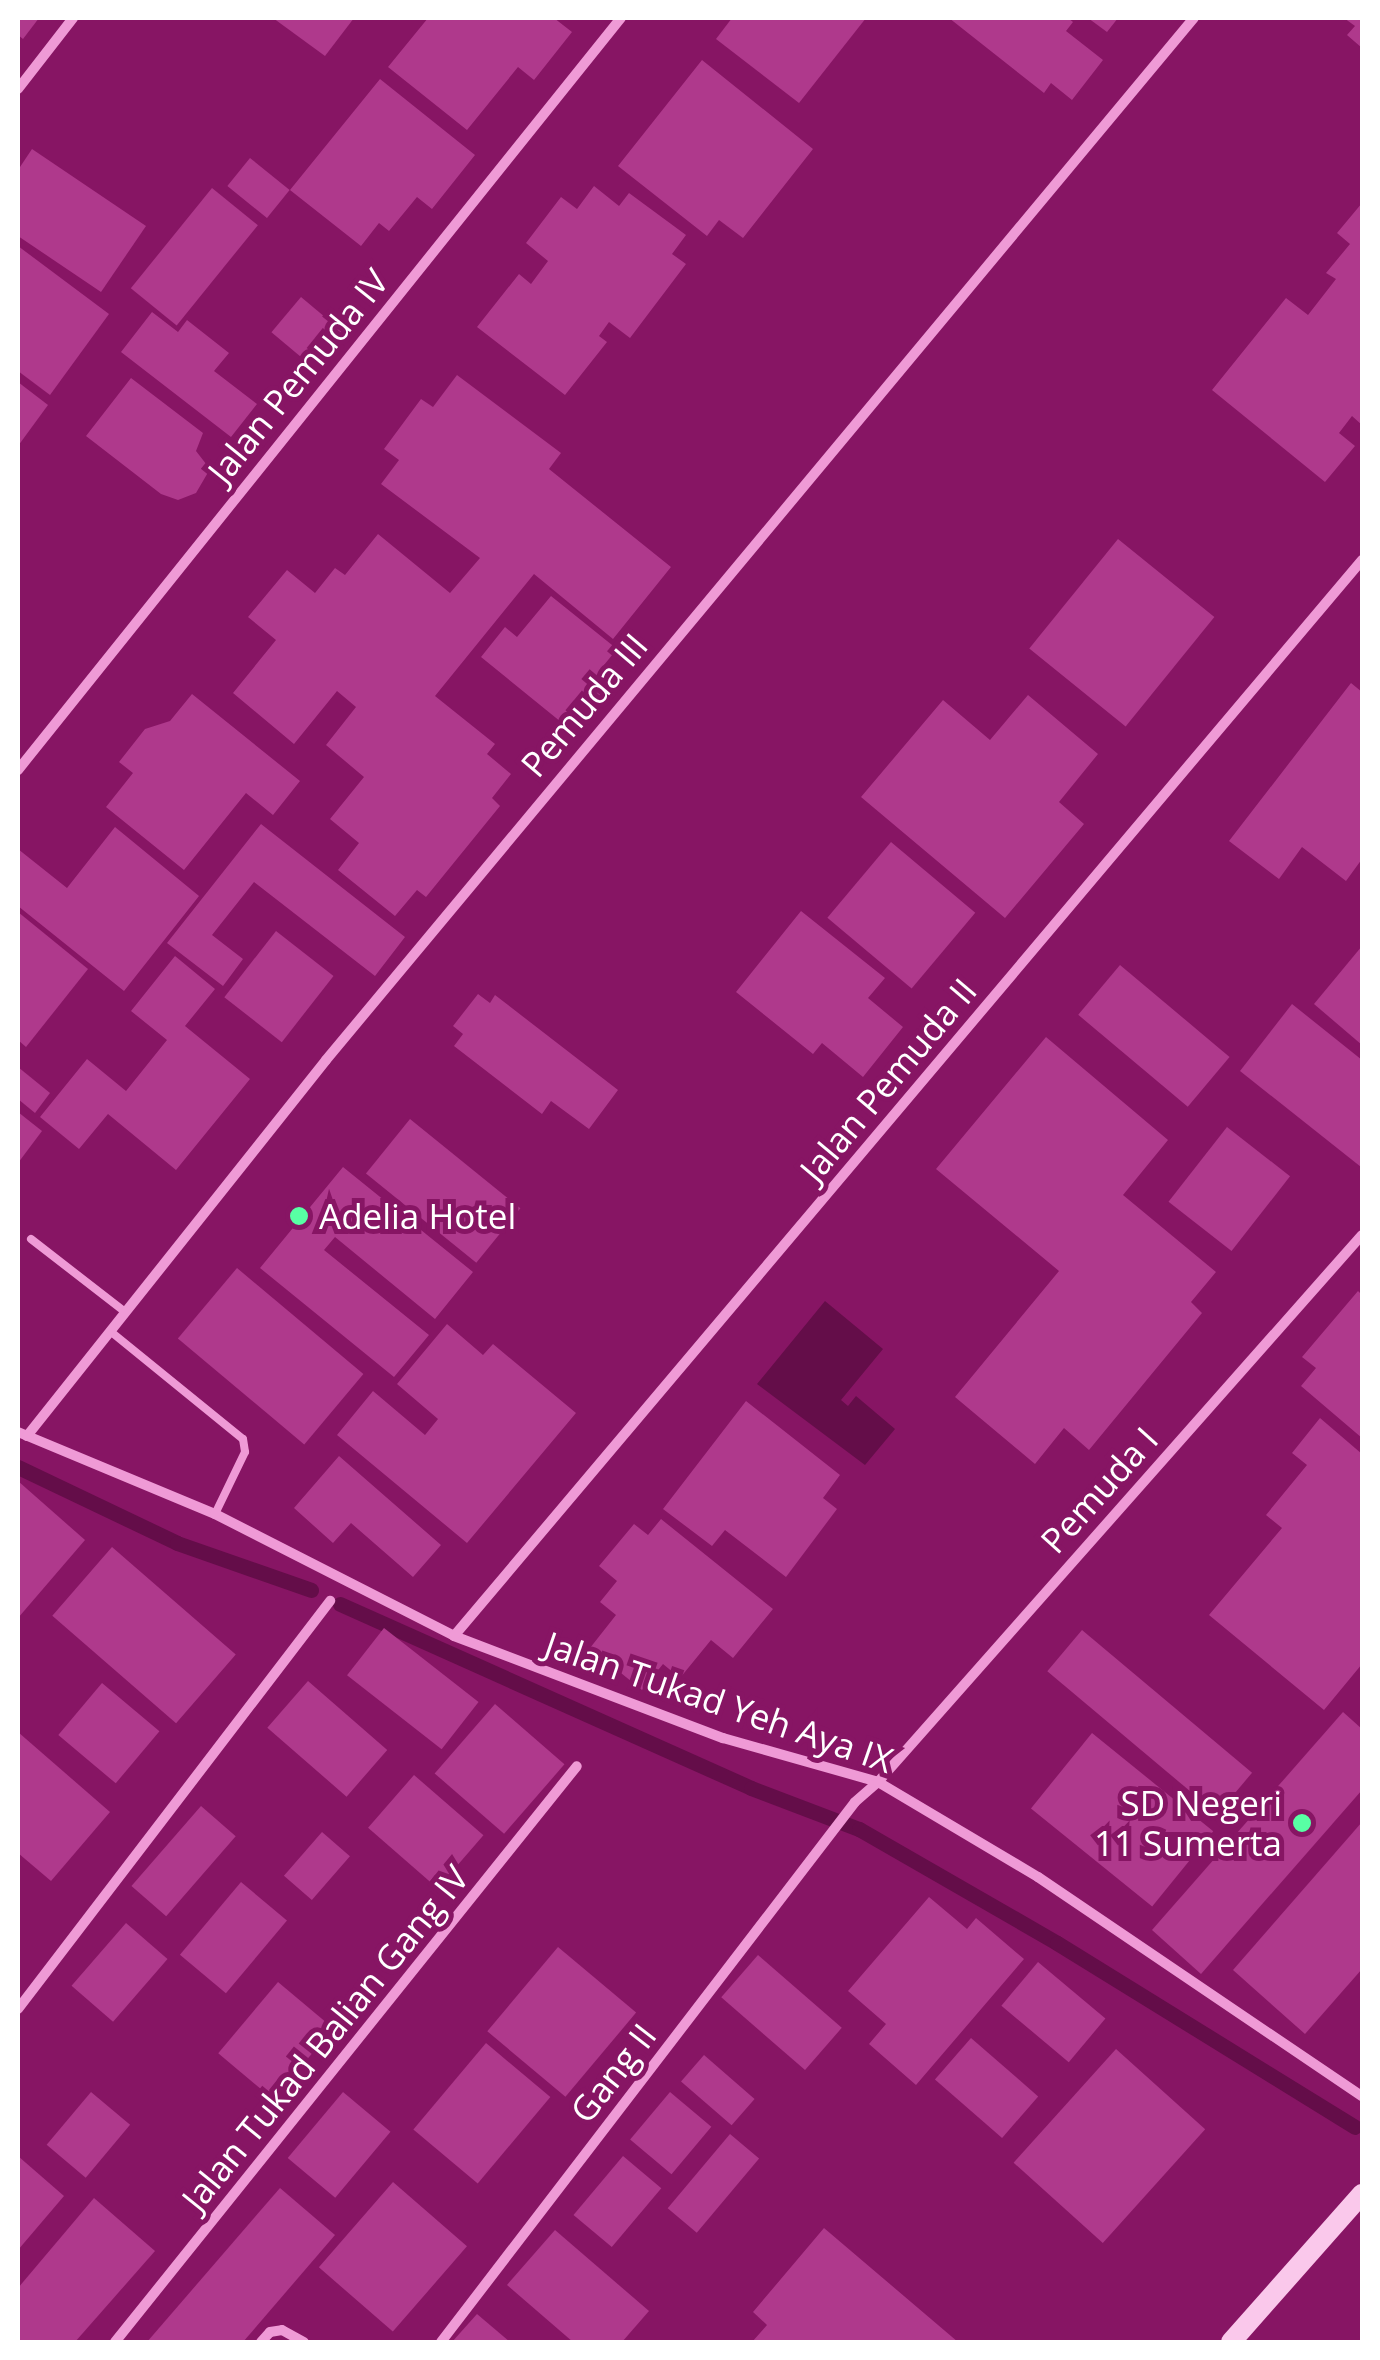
<!DOCTYPE html>
<style>
body{margin:0}
#map{position:relative;width:1380px;height:2360px;overflow:hidden;background:#871564;font-family:"Open Sans",sans-serif}
div>[style]{position:absolute}
.water>*{inset:0;background:#640d49}
.stream>*{height:15px;margin:-7.5px;padding:0 7.5px;transform-origin:7.5px;border-radius:7.5px;background:#640d49}
.building>*{inset:0;background:#af398c;transform-origin:0 0}
.lane>*{height:8px;margin:-4px;padding:0 4px;transform-origin:4px;border-radius:4px;background:#ef9ad6}
.street>*{height:10px;margin:-5px;padding:0 5px;transform-origin:5px;border-radius:5px;background:#ef9ad6}
.secondary>*{height:20px;margin:-10px;padding:0 10px;transform-origin:10px;border-radius:10px;background:#fac8eb}
.dots>*{width:28px;height:28px;translate:-50% -50%;box-sizing:border-box;border:5px solid #871564;border-radius:50%}
span{translate:-50% -50%;white-space:nowrap;text-align:center;line-height:1.15;-webkit-text-stroke:10px #871564;paint-order:stroke}
.street-label{font-size:35px;color:#fff}
.poi-label{font-size:35px;color:#fff}
.left{translate:0 -50%;text-align:left}
.right{translate:-100% -50%;text-align:right}
.frame{position:absolute;inset:0;border:20px solid #fff;pointer-events:none}
</style>
<div id="map">
<div class="water">
<div style="clip-path:polygon(825px 1301px,883px 1349px,841px 1400px,848px 1406px,856px 1396px,895px 1429px,865px 1465px,757px 1384px)"></div>
</div>
<div class="stream">
<div style="left:18px;top:1467px;width:176px;rotate:25.5deg"></div>
<div style="left:177px;top:1543px;width:142px;rotate:19.3deg"></div>
<div style="left:340px;top:1604px;width:450px;rotate:24.1deg"></div>
<div style="left:751px;top:1788px;width:116px;rotate:20.8deg"></div>
<div style="left:859px;top:1829px;width:228px;rotate:29.9deg"></div>
<div style="left:1057px;top:1943px;width:350px;rotate:31.7deg"></div>
</div>
<div class="building">
<div style="clip-path:polygon(18px 18px,39px 18px,23px 39px,18px 35px)"></div>
<div style="clip-path:polygon(273px 18px,354px 18px,325px 56px)"></div>
<div style="clip-path:polygon(428px 18px,554px 18px,572px 32px,534px 80px,518px 67px,467px 130px,388px 67px)"></div>
<div style="clip-path:polygon(732px 18px,866px 18px,799px 103px,716px 39px)"></div>
<div style="clip-path:polygon(949px 18px,1068px 18px,1073px 22px,1066px 31px,1103px 60px,1072px 100px,1051px 83px,1044px 93px)"></div>
<div style="clip-path:polygon(1088px 18px,1118px 18px,1107px 32px)"></div>
<div style="clip-path:polygon(1344px 18px,1362px 18px,1362px 48px,1347px 35px,1355px 26px)"></div>
<div style="clip-path:polygon(702px 60px,813px 149px,743px 238px,719px 220px,707px 236px,618px 166px)"></div>
<div style="clip-path:polygon(380px 79px,475px 155px,432px 209px,417px 197px,389px 231px,379px 223px,361px 246px,290px 190px)"></div>
<div style="clip-path:polygon(32px 149px,146px 226px,101px 292px,18px 236px,18px 170px)"></div>
<div style="left:250px;top:158px;width:51px;height:36px;rotate:39deg"></div>
<div style="clip-path:polygon(594px 186px,619px 206px,629px 193px,686px 235px,672px 254px,686px 264px,630px 338px,609px 322px,599px 336px,607px 342px,565px 395px,477px 327px,519px 274px,531px 284px,548px 261px,526px 243px,561px 197px,577px 209px)"></div>
<div style="left:212px;top:188px;width:59px;height:129px;rotate:39deg"></div>
<div style="clip-path:polygon(1362px 203px,1362px 425px,1352px 416px,1339px 433px,1355px 446px,1325px 482px,1212px 390px,1286px 298px,1308px 315px,1336px 279px,1326px 273px,1350px 244px,1337px 233px)"></div>
<div style="clip-path:polygon(18px 246px,109px 314px,50px 395px,18px 371px)"></div>
<div style="left:301px;top:297px;width:62px;height:46px;rotate:40deg"></div>
<div style="clip-path:polygon(152px 312px,178px 332px,187px 320px,229px 353px,214px 371px,257px 404px,231px 437px,121px 352px)"></div>
<div style="clip-path:polygon(457px 375px,561px 453px,549px 469px,671px 567px,613px 639px,534px 574px,435px 696px,495px 744px,487px 754px,511px 774px,492px 798px,500px 806px,426px 897px,417px 890px,395px 916px,338px 870px,359px 843px,330px 819px,364px 777px,326px 745px,356px 707px,337px 691px,294px 744px,233px 693px,276px 640px,248px 617px,287px 570px,315px 593px,335px 568px,345px 575px,378px 534px,450px 593px,480px 558px,381px 484px,399px 460px,384px 449px,421px 399px,433px 407px)"></div>
<div style="clip-path:polygon(131px 378px,203px 433px,196px 451px,210px 469px,196px 493px,178px 500px,161px 494px,86px 436px)"></div>
<div style="clip-path:polygon(18px 382px,48px 405px,18px 446px)"></div>
<div style="left:1118px;top:539px;width:124px;height:141px;rotate:39deg"></div>
<div style="clip-path:polygon(551px 596px,617px 649px,604px 665px,617px 676px,587px 712px,576px 703px,561px 722px,481px 657px,505px 627px,517px 637px)"></div>
<div style="clip-path:polygon(1351px 683px,1362px 692px,1362px 859px,1346px 881px,1302px 847px,1279px 879px,1229px 841px)"></div>
<div style="clip-path:polygon(192px 694px,300px 781px,273px 815px,246px 793px,184px 870px,106px 807px,133px 773px,119px 762px,145px 729px,170px 721px)"></div>
<div style="clip-path:polygon(1028px 695px,1098px 754px,1059px 802px,1084px 824px,1005px 918px,861px 797px,943px 700px,990px 740px)"></div>
<div style="clip-path:polygon(261px 824px,405px 937px,375px 976px,254px 882px,212px 935px,243px 959px,223px 986px,167px 943px)"></div>
<div style="clip-path:polygon(115px 827px,199px 896px,124px 991px,18px 906px,18px 849px,67px 888px)"></div>
<div style="left:891px;top:842px;width:110px;height:99px;rotate:40deg"></div>
<div style="clip-path:polygon(801px 911px,885px 978px,868px 998px,903px 1027px,863px 1077px,822px 1043px,813px 1054px,736px 992px)"></div>
<div style="clip-path:polygon(18px 912px,88px 969px,26px 1047px,18px 1040px)"></div>
<div style="left:276px;top:931px;width:73px;height:84px;rotate:38deg"></div>
<div style="clip-path:polygon(1362px 946px,1362px 1045px,1314px 1004px)"></div>
<div style="clip-path:polygon(175px 956px,215px 989px,185px 1026px,250px 1079px,176px 1170px,108px 1114px,79px 1149px,40px 1117px,87px 1059px,126px 1091px,167px 1040px,131px 1011px)"></div>
<div style="left:1120px;top:965px;width:143px;height:65px;rotate:40deg"></div>
<div style="clip-path:polygon(478px 994px,490px 1003px,495px 995px,618px 1090px,589px 1129px,551px 1101px,542px 1114px,454px 1046px,463px 1034px,453px 1026px)"></div>
<div style="clip-path:polygon(1292px 1004px,1362px 1060px,1361px 1167px,1240px 1071px)"></div>
<div style="clip-path:polygon(1046px 1037px,1168px 1140px,1123px 1195px,1216px 1272px,1191px 1302px,1202px 1313px,1089px 1450px,1064px 1428px,1035px 1464px,955px 1397px,1059px 1271px,936px 1169px)"></div>
<div style="clip-path:polygon(18px 1067px,50px 1093px,35px 1113px,18px 1099px)"></div>
<div style="clip-path:polygon(18px 1112px,42px 1131px,18px 1163px)"></div>
<div style="left:410px;top:1119px;width:142px;height:70px;rotate:39deg"></div>
<div style="left:1227px;top:1127px;width:80px;height:95px;rotate:38deg"></div>
<div style="clip-path:polygon(343px 1167px,473px 1272px,435px 1319px,335px 1237px,324px 1250px,429px 1335px,394px 1377px,260px 1268px)"></div>
<div style="left:237px;top:1268px;width:165px;height:92px;rotate:40deg"></div>
<div style="clip-path:polygon(1358px 1291px,1362px 1295px,1362px 1438px,1301px 1386px,1316px 1368px,1302px 1357px)"></div>
<div style="clip-path:polygon(447px 1324px,483px 1355px,493px 1344px,576px 1413px,467px 1543px,337px 1435px,373px 1391px,425px 1435px,438px 1419px,397px 1384px)"></div>
<div style="clip-path:polygon(746px 1401px,840px 1475px,823px 1498px,837px 1509px,786px 1577px,725px 1530px,712px 1546px,663px 1509px)"></div>
<div style="clip-path:polygon(1320px 1418px,1362px 1454px,1362px 1664px,1324px 1710px,1209px 1615px,1282px 1528px,1266px 1515px,1307px 1465px,1292px 1453px)"></div>
<div style="clip-path:polygon(339px 1456px,441px 1545px,413px 1577px,351px 1523px,333px 1543px,294px 1508px)"></div>
<div style="clip-path:polygon(18px 1481px,85px 1540px,18px 1618px)"></div>
<div style="clip-path:polygon(661px 1519px,773px 1609px,733px 1658px,711px 1640px,680px 1678px,663px 1664px,642px 1690px,590px 1648px,616px 1615px,600px 1602px,617px 1581px,599px 1566px,634px 1524px,648px 1535px)"></div>
<div style="left:112px;top:1547px;width:164px;height:91px;rotate:41deg"></div>
<div style="left:384px;top:1628px;width:120px;height:60px;rotate:38deg"></div>
<div style="left:1082px;top:1630px;width:222px;height:54px;rotate:40deg"></div>
<div style="left:308px;top:1681px;width:105px;height:62px;rotate:41deg"></div>
<div style="left:102px;top:1683px;width:75px;height:68px;rotate:40deg"></div>
<div style="left:495px;top:1704px;width:92px;height:92px;rotate:41deg"></div>
<div style="clip-path:polygon(1343px 1712px,1362px 1729px,1362px 1790px,1201px 1974px,1152px 1930px)"></div>
<div style="clip-path:polygon(18px 1732px,110px 1812px,51px 1881px,18px 1853px)"></div>
<div style="left:1092px;top:1733px;width:156px;height:97px;rotate:39deg"></div>
<div style="left:414px;top:1775px;width:92px;height:70px;rotate:41deg"></div>
<div style="left:201px;top:1806px;width:46px;height:106px;rotate:41deg"></div>
<div style="clip-path:polygon(1362px 1822px,1362px 1969px,1305px 2034px,1233px 1970px)"></div>
<div style="left:322px;top:1832px;width:37px;height:58px;rotate:41deg"></div>
<div style="left:241px;top:1882px;width:60px;height:95px;rotate:40deg"></div>
<div style="clip-path:polygon(929px 1897px,967px 1929px,976px 1918px,1024px 1959px,916px 2085px,869px 2044px,886px 2024px,848px 1991px)"></div>
<div style="left:126px;top:1923px;width:55px;height:83px;rotate:41deg"></div>
<div style="left:558px;top:1947px;width:102px;height:110px;rotate:40deg"></div>
<div style="left:758px;top:1955px;width:111px;height:56px;rotate:41deg"></div>
<div style="left:1038px;top:1962px;width:88px;height:57px;rotate:40deg"></div>
<div style="left:278px;top:1982px;width:72px;height:93px;rotate:40deg"></div>
<div style="left:971px;top:2038px;width:89px;height:55px;rotate:41deg"></div>
<div style="left:486px;top:2043px;width:84px;height:113px;rotate:40deg"></div>
<div style="left:1116px;top:2049px;width:120px;height:153px;rotate:42deg"></div>
<div style="left:704px;top:2055px;width:67px;height:35px;rotate:41deg"></div>
<div style="left:91px;top:2092px;width:51px;height:69px;rotate:40deg"></div>
<div style="left:343px;top:2092px;width:62px;height:86px;rotate:40deg"></div>
<div style="left:670px;top:2092px;width:54px;height:62px;rotate:40deg"></div>
<div style="left:730px;top:2134px;width:38px;height:97px;rotate:40deg"></div>
<div style="clip-path:polygon(18px 2156px,64px 2196px,18px 2250px)"></div>
<div style="left:623px;top:2156px;width:50px;height:77px;rotate:40deg"></div>
<div style="left:393px;top:2182px;width:98px;height:113px;rotate:41deg"></div>
<div style="clip-path:polygon(280px 2188px,335px 2235px,243px 2342px,147px 2342px)"></div>
<div style="clip-path:polygon(94px 2198px,155px 2251px,75px 2342px,18px 2342px,18px 2288px)"></div>
<div style="clip-path:polygon(824px 2228px,958px 2342px,752px 2342px,767px 2325px,753px 2312px)"></div>
<div style="clip-path:polygon(555px 2230px,649px 2311px,622px 2342px,573px 2342px,507px 2285px)"></div>
<div style="clip-path:polygon(477px 2314px,510px 2342px,452px 2342px)"></div>
</div>
<div class="lane">
<div style="left:31px;top:1239px;width:119px;rotate:37.8deg"></div>
<div style="left:110px;top:1331px;width:171px;rotate:39.1deg"></div>
<div style="left:243px;top:1439px;width:13px;rotate:81deg"></div>
<div style="left:245px;top:1452px;width:69px;rotate:115.8deg"></div>
</div>
<div class="street">
<div style="left:18px;top:89px;width:90px;rotate:-52.2deg"></div>
<div style="left:18px;top:770px;width:964px;rotate:-51.28deg"></div>
<div style="left:18px;top:1432px;width:213px;rotate:22.6deg"></div>
<div style="left:215px;top:1514px;width:268px;rotate:27deg"></div>
<div style="left:454px;top:1636px;width:288px;rotate:20.8deg"></div>
<div style="left:723px;top:1738px;width:161px;rotate:15.8deg"></div>
<div style="left:878px;top:1782px;width:186px;rotate:30.7deg"></div>
<div style="left:1038px;top:1877px;width:391px;rotate:34.1deg"></div>
<div style="left:27px;top:1436px;width:480px;rotate:-51.5deg"></div>
<div style="left:326px;top:1060px;width:1356px;rotate:-50.21deg"></div>
<div style="left:454px;top:1636px;width:1408px;rotate:-49.84deg"></div>
<div style="left:18px;top:2009px;width:514px;rotate:-52.59deg"></div>
<div style="left:115px;top:2342px;width:738px;rotate:-51.27deg"></div>
<div style="left:261px;top:2342px;width:13px;rotate:-48deg"></div>
<div style="left:270px;top:2332px;width:12px;rotate:-9deg"></div>
<div style="left:282px;top:2330px;width:25px;rotate:29deg"></div>
<div style="left:441px;top:2342px;width:680px;rotate:-52.52deg"></div>
<div style="left:855px;top:1802px;width:30px;rotate:-41deg"></div>
<div style="left:878px;top:1782px;width:730px;rotate:-48.5deg"></div>
</div>
<div class="secondary">
<div style="left:1231px;top:2342px;width:198px;rotate:-48.5deg"></div>
</div>
<div class="dots">
<div style="left:299px;top:1216px;background:#58ffa4"></div>
<div style="left:1302px;top:1823px;background:#58ffa4"></div>
</div>
<div class="street-label">
<span style="left:298px;top:376px;rotate:-51deg">Jalan Pemuda IV</span>
<span style="left:584px;top:705px;rotate:-50deg">Pemuda III</span>
<span style="left:888px;top:1080px;rotate:-50deg">Jalan Pemuda II</span>
<span style="left:1099px;top:1490px;rotate:-48deg">Pemuda I</span>
<span style="left:719px;top:1702px;rotate:19deg">Jalan Tukad Yeh Aya IX</span>
<span style="left:325px;top:2038px;rotate:-51deg">Jalan Tukad Balian Gang IV</span>
<span style="left:613px;top:2073px;rotate:-52deg">Gang II</span>
</div>
<div class="poi-label">
<span class="left" style="left:319px;top:1216px">Adelia Hotel</span>
<span class="right" style="left:1282px;top:1823px">SD Negeri<br>11 Sumerta</span>
</div>
<div class="frame"></div>
</div>
